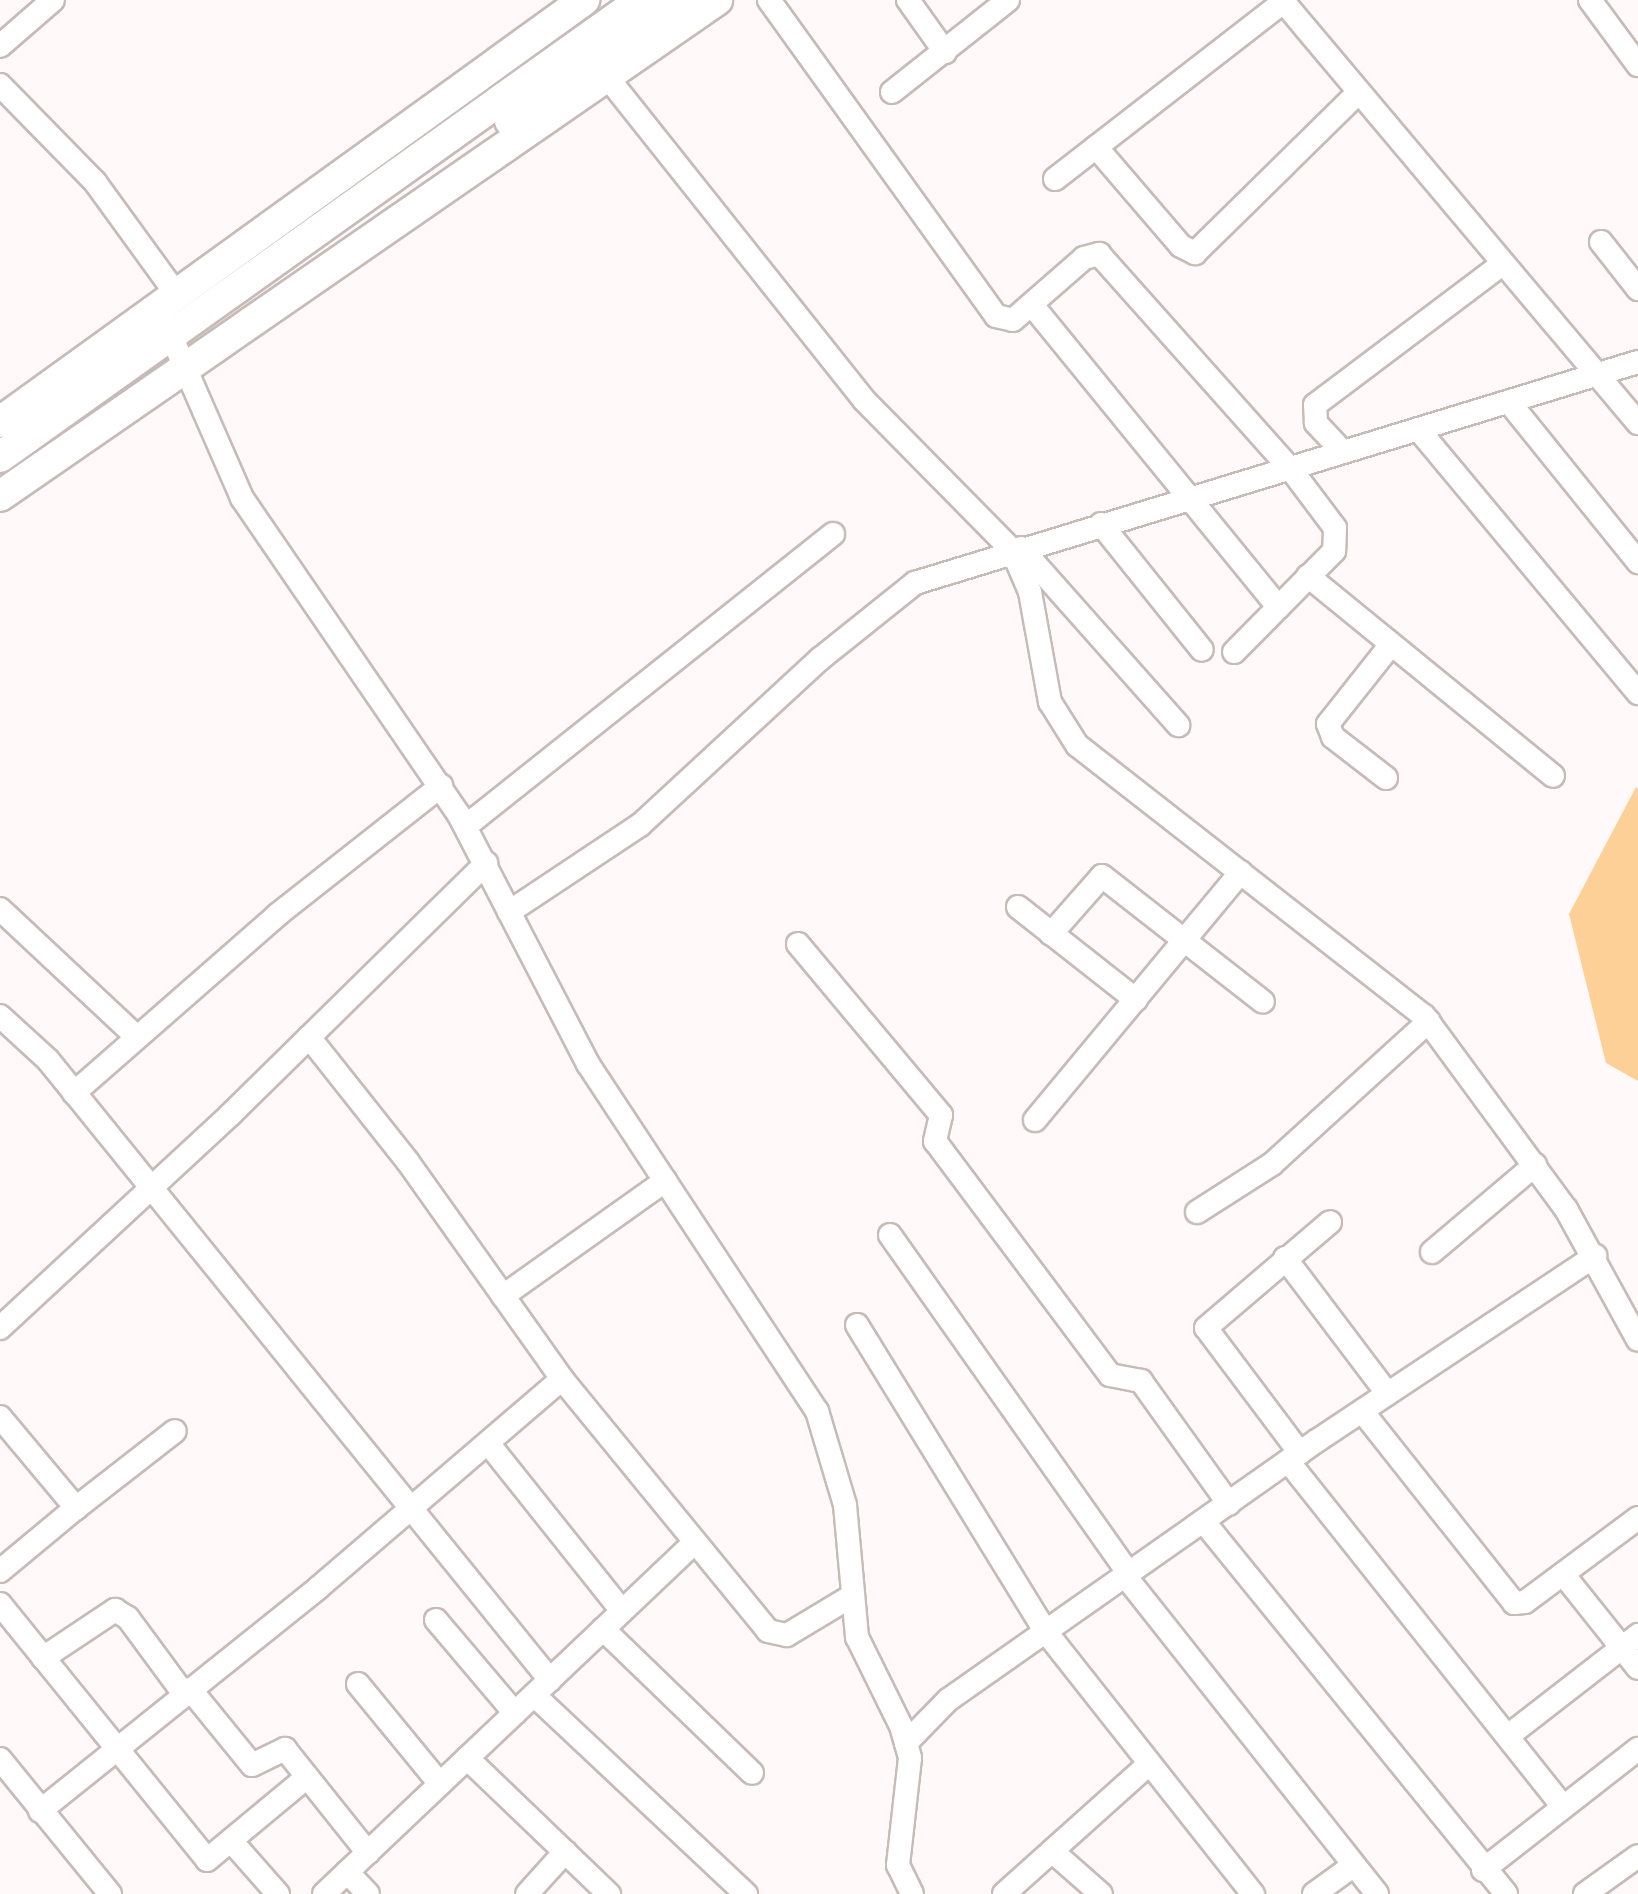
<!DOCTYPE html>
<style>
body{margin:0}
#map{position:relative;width:1638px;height:1894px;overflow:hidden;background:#fffaf9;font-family:Poppins,sans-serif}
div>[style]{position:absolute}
.green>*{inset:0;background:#fcd097}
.roads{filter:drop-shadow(2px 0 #c7bbb8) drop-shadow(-2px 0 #c7bbb8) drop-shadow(0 2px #c7bbb8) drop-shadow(0 -2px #c7bbb8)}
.minor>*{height:22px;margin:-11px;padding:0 11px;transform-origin:11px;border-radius:11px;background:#fff}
.major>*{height:30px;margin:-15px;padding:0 15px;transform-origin:15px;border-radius:15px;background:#fff}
span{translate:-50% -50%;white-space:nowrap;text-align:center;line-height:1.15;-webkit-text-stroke:8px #fff;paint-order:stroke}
</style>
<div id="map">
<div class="green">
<div style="clip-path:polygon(1636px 787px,1638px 789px,1638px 1081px,1606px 1063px,1569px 914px)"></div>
</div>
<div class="roads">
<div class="minor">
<div style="left:769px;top:0;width:389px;rotate:54.3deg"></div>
<div style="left:996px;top:316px;width:17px;rotate:13deg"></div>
<div style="left:1013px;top:320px;width:94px;rotate:-41.1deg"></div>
<div style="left:1084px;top:258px;width:16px;rotate:-15deg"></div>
<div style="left:1099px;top:254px;width:287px;rotate:48.3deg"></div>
<div style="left:1290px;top:468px;width:75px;rotate:53.1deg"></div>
<div style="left:1335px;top:528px;width:23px;rotate:92deg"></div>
<div style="left:1334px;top:551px;width:142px;rotate:134.7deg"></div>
<div style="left:908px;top:0;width:64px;rotate:54.6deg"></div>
<div style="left:1282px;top:0;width:553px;rotate:49.92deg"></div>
<div style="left:1590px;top:0;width:81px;rotate:53.6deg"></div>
<div style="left:0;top:46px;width:70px;rotate:-41deg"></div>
<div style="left:608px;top:78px;width:411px;rotate:51.5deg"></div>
<div style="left:864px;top:400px;width:211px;rotate:45.4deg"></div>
<div style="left:1012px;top:550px;width:46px;rotate:66.8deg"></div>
<div style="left:1030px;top:592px;width:112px;rotate:79.7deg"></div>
<div style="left:1050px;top:702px;width:51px;rotate:57.9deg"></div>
<div style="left:1077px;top:745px;width:440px;rotate:38deg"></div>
<div style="left:1424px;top:1016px;width:240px;rotate:53.7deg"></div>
<div style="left:1566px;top:1209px;width:149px;rotate:61.2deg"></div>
<div style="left:0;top:85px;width:136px;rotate:45.6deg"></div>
<div style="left:95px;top:182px;width:140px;rotate:54deg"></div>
<div style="left:892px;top:92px;width:148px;rotate:-38.4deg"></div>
<div style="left:1096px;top:147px;width:130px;rotate:49.4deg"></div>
<div style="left:1181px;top:246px;width:16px;rotate:27deg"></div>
<div style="left:1195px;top:253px;width:228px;rotate:-44.5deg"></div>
<div style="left:1055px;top:179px;width:289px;rotate:-37.8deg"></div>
<div style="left:1601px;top:242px;width:60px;rotate:51.8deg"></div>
<div style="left:1032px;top:305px;width:390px;rotate:50.8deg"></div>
<div style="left:166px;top:324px;width:190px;rotate:66.4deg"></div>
<div style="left:242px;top:498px;width:384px;rotate:55.6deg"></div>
<div style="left:459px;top:815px;width:280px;rotate:62.6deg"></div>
<div style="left:588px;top:1064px;width:416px;rotate:56.6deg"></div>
<div style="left:817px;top:1411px;width:98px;rotate:73.4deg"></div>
<div style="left:845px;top:1505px;width:133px;rotate:84.8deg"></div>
<div style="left:857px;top:1637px;width:99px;rotate:63.7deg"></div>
<div style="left:901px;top:1726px;width:33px;rotate:74deg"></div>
<div style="left:910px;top:1758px;width:108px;rotate:96.4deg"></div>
<div style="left:898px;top:1865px;width:32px;rotate:64deg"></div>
<div style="left:1509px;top:402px;width:206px;rotate:51.1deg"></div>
<div style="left:1418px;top:429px;width:344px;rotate:50.2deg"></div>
<div style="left:1343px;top:452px;width:40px;rotate:-133deg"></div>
<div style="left:1316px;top:423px;width:18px;rotate:-93deg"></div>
<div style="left:1315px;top:405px;width:234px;rotate:-37deg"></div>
<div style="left:1101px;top:524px;width:161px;rotate:51.3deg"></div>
<div style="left:1021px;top:548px;width:237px;rotate:48.4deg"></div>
<div style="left:1308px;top:576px;width:316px;rotate:39.2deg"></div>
<div style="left:1386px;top:778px;width:67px;rotate:-142.3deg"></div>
<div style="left:1333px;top:737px;width:14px;rotate:-111deg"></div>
<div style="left:1328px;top:724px;width:98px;rotate:-51.6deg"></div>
<div style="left:466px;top:826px;width:469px;rotate:-38.5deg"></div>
<div style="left:1018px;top:907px;width:150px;rotate:38.2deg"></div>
<div style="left:0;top:909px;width:187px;rotate:43.1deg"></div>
<div style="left:509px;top:912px;width:157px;rotate:-33.6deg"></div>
<div style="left:640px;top:825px;width:245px;rotate:-42.7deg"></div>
<div style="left:820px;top:659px;width:122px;rotate:-38.7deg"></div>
<div style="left:915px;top:583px;width:756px;rotate:-17deg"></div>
<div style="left:1051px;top:934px;width:77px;rotate:-48.7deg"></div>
<div style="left:1102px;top:876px;width:204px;rotate:38deg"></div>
<div style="left:798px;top:944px;width:223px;rotate:50.1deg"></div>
<div style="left:941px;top:1115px;width:27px;rotate:103deg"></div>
<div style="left:935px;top:1141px;width:292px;rotate:53.2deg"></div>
<div style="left:1110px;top:1375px;width:32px;rotate:11deg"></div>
<div style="left:1141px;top:1381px;width:151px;rotate:54.4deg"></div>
<div style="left:0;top:1016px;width:65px;rotate:42.5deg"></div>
<div style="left:48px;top:1060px;width:798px;rotate:51deg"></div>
<div style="left:309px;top:1037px;width:159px;rotate:51.6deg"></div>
<div style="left:408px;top:1162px;width:266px;rotate:54.6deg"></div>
<div style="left:562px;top:1379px;width:325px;rotate:50.7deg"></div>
<div style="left:768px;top:1631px;width:19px;rotate:12deg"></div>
<div style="left:787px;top:1635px;width:76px;rotate:-31deg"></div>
<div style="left:74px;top:1093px;width:270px;rotate:-41.2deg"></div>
<div style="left:277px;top:915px;width:209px;rotate:-38.2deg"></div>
<div style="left:1035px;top:1120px;width:322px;rotate:-50.3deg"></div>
<div style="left:1197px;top:1212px;width:89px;rotate:-32.6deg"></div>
<div style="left:1272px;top:1164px;width:212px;rotate:-42.3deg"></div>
<div style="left:890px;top:1235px;width:416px;rotate:54.8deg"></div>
<div style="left:1432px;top:1252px;width:135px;rotate:-40.2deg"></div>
<div style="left:1285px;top:1258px;width:169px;rotate:52.9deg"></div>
<div style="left:503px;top:1296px;width:199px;rotate:-35.4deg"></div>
<div style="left:857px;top:1325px;width:361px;rotate:58.4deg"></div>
<div style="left:1046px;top:1632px;width:334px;rotate:51.7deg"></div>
<div style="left:0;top:1328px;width:315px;rotate:-42.8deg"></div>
<div style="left:231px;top:1114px;width:358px;rotate:-44.5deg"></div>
<div style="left:1362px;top:1411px;width:245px;rotate:51.6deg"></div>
<div style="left:1514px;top:1603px;width:11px;rotate:-5deg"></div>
<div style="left:1525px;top:1602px;width:141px;rotate:-36.6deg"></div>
<div style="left:0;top:1417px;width:119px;rotate:50.1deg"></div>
<div style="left:76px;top:1508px;width:125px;rotate:-37.9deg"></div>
<div style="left:488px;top:1443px;width:215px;rotate:51.4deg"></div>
<div style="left:1300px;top:1453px;width:156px;rotate:-126.9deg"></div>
<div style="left:1206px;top:1328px;width:163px;rotate:-40.5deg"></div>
<div style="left:1288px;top:1461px;width:442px;rotate:51.5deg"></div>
<div style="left:1204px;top:1522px;width:479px;rotate:50.9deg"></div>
<div style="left:0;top:1571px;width:99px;rotate:-39.7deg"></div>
<div style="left:1563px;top:1574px;width:120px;rotate:51.4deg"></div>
<div style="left:1126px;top:1577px;width:404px;rotate:51.6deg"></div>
<div style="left:0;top:1604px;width:329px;rotate:51deg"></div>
<div style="left:207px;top:1860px;width:130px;rotate:-39.7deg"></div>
<div style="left:436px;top:1620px;width:122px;rotate:49.7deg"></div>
<div style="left:603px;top:1629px;width:207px;rotate:44deg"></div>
<div style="left:43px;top:1658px;width:87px;rotate:-33.7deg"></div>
<div style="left:115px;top:1610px;width:15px;rotate:32deg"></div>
<div style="left:128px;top:1618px;width:94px;rotate:53.6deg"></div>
<div style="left:358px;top:1684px;width:129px;rotate:50.6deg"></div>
<div style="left:190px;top:1689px;width:98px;rotate:50.8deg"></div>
<div style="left:252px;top:1765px;width:37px;rotate:-26deg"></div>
<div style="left:285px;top:1749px;width:133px;rotate:51.4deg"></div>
<div style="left:534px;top:1695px;width:291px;rotate:43.2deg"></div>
<div style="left:1508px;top:1736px;width:165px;rotate:-37.8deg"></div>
<div style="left:906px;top:1743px;width:60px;rotate:-45.7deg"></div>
<div style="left:948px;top:1700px;width:452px;rotate:-35.1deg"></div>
<div style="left:1318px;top:1440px;width:333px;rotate:-33.6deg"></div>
<div style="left:467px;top:1758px;width:197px;rotate:43.8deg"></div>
<div style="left:0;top:1759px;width:174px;rotate:50.8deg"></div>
<div style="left:40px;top:1811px;width:356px;rotate:-38.7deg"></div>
<div style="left:318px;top:1588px;width:321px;rotate:-40.6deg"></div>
<div style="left:233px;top:1843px;width:68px;rotate:48.6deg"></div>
<div style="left:1052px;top:1851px;width:65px;rotate:41.3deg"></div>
<div style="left:1483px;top:1870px;width:197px;rotate:-38deg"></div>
<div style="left:347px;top:1872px;width:30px;rotate:46deg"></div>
<div style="left:324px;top:1894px;width:511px;rotate:-43.49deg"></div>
<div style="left:527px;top:1894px;width:57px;rotate:-47.9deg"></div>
<div style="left:1004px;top:1894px;width:193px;rotate:-41.9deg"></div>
<div style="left:1314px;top:1894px;width:49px;rotate:-35.9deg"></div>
<div style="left:1585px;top:1894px;width:65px;rotate:-35.6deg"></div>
</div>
<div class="major">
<div style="left:510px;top:121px;width:207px;rotate:-35.8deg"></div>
<div style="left:0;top:422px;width:721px;rotate:-35.85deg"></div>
<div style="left:0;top:457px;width:787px;rotate:-35.49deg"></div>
<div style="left:0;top:496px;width:872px;rotate:-34.67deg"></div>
</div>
</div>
</div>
